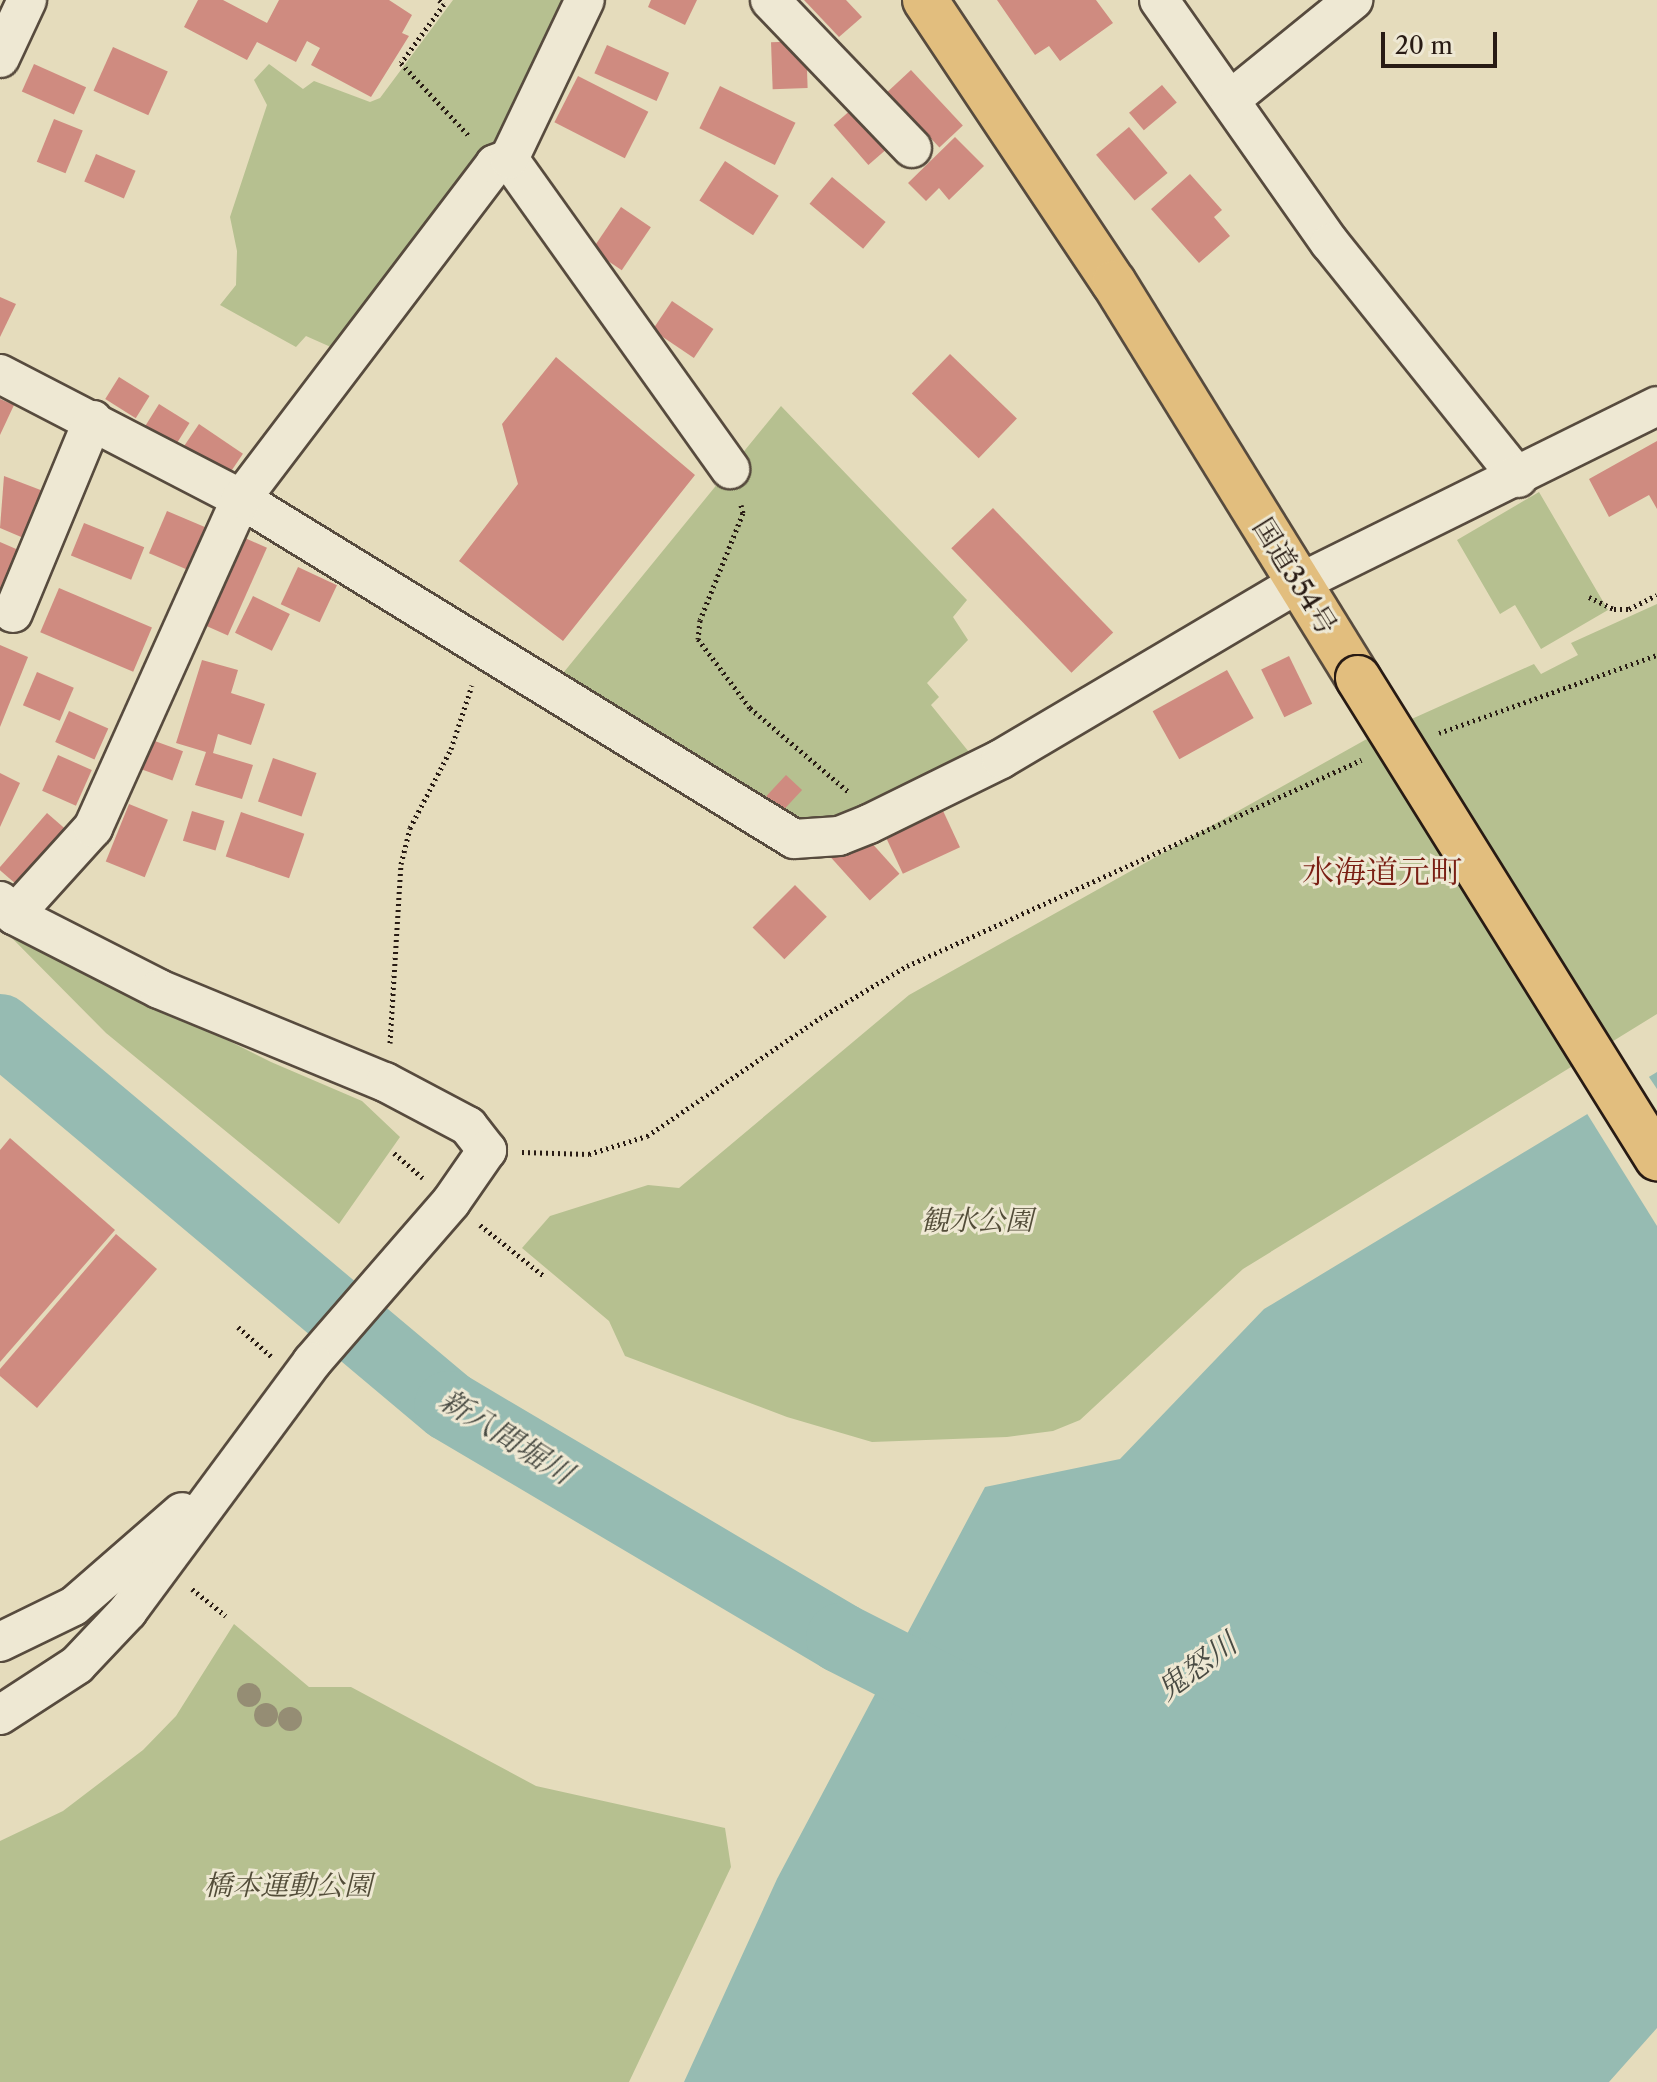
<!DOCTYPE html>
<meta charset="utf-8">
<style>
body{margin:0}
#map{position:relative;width:1657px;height:2082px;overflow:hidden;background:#e5dcbc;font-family:"Libre Caslon Text","Noto Serif JP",serif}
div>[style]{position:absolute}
.green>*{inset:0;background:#b6c090}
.water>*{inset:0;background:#96bbb2}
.pier>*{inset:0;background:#e5dcbc}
.river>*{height:70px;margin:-35px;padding:0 35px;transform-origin:35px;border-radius:35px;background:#96bbb2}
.building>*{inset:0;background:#cf8b80;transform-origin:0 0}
.path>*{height:5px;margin-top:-2.5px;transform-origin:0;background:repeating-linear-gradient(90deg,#281b14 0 2px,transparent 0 6px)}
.roads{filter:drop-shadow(2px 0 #574b3e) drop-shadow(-2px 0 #574b3e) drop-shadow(0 2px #574b3e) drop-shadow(0 -2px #574b3e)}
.minor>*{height:38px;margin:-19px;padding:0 19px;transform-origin:19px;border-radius:19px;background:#eee8d3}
.highway>*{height:44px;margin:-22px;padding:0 22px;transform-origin:22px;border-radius:22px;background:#e2be7e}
.bridges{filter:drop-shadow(2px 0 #281b14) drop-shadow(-2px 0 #281b14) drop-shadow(0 2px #281b14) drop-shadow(0 -2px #281b14)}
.highway-bridge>*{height:44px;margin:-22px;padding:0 22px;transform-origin:22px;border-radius:22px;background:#e2be7e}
.trees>*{width:24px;height:24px;margin:-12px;border-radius:50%;background:#958d74}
span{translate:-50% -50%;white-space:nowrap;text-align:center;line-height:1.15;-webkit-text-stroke:6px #eee8d3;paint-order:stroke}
.street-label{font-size:28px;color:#281b14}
.park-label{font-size:28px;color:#534d39;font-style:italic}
.water-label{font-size:30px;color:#494b43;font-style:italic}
.quarter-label{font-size:32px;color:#7a1f14}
.scale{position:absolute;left:1381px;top:32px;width:116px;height:36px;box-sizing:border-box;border:4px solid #281b14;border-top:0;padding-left:10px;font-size:24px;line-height:28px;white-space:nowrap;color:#281b14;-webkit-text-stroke:6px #eee8d3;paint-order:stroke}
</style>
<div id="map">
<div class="green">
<div style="clip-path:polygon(453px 0,576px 0,528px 92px,480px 161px,333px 348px,306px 336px,296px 347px,220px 305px,236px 285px,237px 251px,230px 217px,267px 105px,254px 80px,269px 64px,303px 89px,314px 81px,370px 102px,380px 98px)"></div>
<div style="clip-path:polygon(781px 406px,967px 600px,953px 617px,968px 640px,927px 683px,939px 697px,931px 705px,973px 757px,840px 826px,803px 831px,555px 683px)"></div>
<div style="clip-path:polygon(1539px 492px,1608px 610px,1541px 649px,1515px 605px,1500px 614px,1457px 540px)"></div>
<div style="clip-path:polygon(1657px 604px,1657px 1014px,1243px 1269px,1080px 1420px,1053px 1431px,1007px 1437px,872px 1442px,787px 1417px,625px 1356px,609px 1321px,522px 1248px,550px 1216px,648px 1185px,679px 1188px,909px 995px,1365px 740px,1534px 664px,1541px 674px,1578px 655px,1571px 643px)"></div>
<div style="clip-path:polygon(0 926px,271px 1062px,362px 1101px,400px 1137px,339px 1224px,106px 1033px)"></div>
<div style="clip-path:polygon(234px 1624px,309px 1687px,351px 1687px,536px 1786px,725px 1828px,731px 1867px,629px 2082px,0 2082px,0 1841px,63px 1811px,143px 1750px,176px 1716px)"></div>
</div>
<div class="water">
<div style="clip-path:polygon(1657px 1072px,1657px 2028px,1609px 2082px,684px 2082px,777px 1879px,985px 1487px,1120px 1459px,1264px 1309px)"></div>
</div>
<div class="pier">
<div style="clip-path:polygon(1647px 1074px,1657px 1089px,1657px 1226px,1586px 1112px)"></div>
</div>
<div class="river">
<div style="left:0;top:1029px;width:586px;rotate:40.02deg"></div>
<div style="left:449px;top:1406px;width:456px;rotate:30.6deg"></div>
<div style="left:841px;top:1638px;width:153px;rotate:26.9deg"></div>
</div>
<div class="building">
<div style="clip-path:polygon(198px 0,223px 0,267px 23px,279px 0,389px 0,412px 15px,402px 33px,409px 36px,371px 97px,311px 65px,320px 48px,307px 41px,296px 62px,257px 42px,247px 60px,184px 27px)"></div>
<div style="clip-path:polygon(651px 0,697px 0,685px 25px,648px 7px)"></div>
<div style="clip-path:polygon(804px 0,846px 0,862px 17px,839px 37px)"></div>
<div style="clip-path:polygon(997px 0,1096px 0,1113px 23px,1060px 61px,1049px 46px,1035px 55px)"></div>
<div style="left:806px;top:41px;width:47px;height:35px;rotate:88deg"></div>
<div style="left:607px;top:45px;width:68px;height:31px;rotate:24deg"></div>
<div style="left:113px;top:47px;width:60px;height:48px;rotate:24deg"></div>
<div style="left:34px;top:64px;width:57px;height:30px;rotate:24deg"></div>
<div style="left:911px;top:70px;width:76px;height:32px;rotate:47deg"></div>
<div style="left:578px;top:76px;width:79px;height:52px;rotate:27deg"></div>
<div style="left:1162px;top:85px;width:23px;height:43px;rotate:50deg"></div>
<div style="left:720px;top:86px;width:84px;height:47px;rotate:26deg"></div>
<div style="left:860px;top:102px;width:53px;height:35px;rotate:49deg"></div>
<div style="left:54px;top:119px;width:31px;height:46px;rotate:22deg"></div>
<div style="left:1129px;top:127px;width:60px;height:43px;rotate:50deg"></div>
<div style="clip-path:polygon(955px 137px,984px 166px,949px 200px,939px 188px,926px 201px,908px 183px)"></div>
<div style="left:96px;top:154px;width:43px;height:30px;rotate:23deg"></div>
<div style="left:725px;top:161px;width:64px;height:47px;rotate:33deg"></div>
<div style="clip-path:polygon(1190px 174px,1222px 210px,1214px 217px,1230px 236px,1199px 263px,1151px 209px)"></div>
<div style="left:832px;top:177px;width:70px;height:35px;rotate:40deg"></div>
<div style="left:621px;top:207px;width:36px;height:52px;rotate:34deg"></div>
<div style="clip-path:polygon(0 297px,16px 304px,0 337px)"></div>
<div style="left:672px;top:301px;width:50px;height:35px;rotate:34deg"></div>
<div style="left:950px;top:354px;width:93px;height:55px;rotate:44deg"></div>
<div style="clip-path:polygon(556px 357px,695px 475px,563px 641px,459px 561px,518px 484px,502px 424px)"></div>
<div style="left:119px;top:377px;width:36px;height:26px;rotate:32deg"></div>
<div style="clip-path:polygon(0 399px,14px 405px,0 435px)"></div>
<div style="left:159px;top:404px;width:36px;height:28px;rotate:32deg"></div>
<div style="left:199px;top:424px;width:53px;height:32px;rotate:34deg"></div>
<div style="clip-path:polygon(1657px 441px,1657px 509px,1649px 495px,1609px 517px,1589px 479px)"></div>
<div style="clip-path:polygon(4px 476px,51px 494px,33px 542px,0 528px)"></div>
<div style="left:993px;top:508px;width:173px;height:58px;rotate:46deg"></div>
<div style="left:167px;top:511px;width:43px;height:46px;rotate:23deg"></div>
<div style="left:84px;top:523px;width:65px;height:35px;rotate:22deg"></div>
<div style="left:245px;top:538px;width:24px;height:96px;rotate:24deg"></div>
<div style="clip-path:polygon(0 542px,30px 555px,0 629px)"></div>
<div style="left:298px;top:567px;width:43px;height:41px;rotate:25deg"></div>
<div style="left:59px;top:588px;width:101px;height:48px;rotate:23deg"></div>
<div style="left:253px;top:596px;width:41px;height:41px;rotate:26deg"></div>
<div style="clip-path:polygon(0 645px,28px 657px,0 727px)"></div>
<div style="left:1289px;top:656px;width:53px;height:31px;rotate:64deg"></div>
<div style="clip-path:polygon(202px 660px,238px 670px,231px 693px,265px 704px,251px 745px,218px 734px,213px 753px,253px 765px,242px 799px,195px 785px,206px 752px,176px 743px)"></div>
<div style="left:1227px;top:670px;width:55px;height:85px;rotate:61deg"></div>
<div style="left:37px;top:672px;width:40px;height:36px;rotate:23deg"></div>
<div style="left:69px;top:711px;width:43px;height:34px;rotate:24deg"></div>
<div style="left:152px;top:740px;width:33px;height:31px;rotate:20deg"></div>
<div style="left:58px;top:755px;width:37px;height:39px;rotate:24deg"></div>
<div style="left:273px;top:758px;width:46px;height:46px;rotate:19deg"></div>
<div style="clip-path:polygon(0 773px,20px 783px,0 827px)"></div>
<div style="left:786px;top:775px;width:22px;height:29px;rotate:43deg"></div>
<div style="left:938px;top:800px;width:52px;height:63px;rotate:65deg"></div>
<div style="left:129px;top:804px;width:42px;height:62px;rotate:22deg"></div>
<div style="left:192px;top:811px;width:34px;height:31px;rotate:17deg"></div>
<div style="left:241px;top:812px;width:67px;height:47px;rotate:19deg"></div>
<div style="left:47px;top:813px;width:40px;height:74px;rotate:41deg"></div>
<div style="left:860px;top:830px;width:59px;height:40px;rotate:48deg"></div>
<div style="left:795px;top:885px;width:45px;height:60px;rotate:45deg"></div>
<div style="clip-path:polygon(10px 1138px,115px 1230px,0 1362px,0 1150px)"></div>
<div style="clip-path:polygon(116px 1234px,157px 1269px,37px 1408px,0 1376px,0 1369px)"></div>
</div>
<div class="path">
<div style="left:439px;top:0;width:6px;rotate:39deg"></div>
<div style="left:444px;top:4px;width:73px;rotate:126.1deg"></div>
<div style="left:401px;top:63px;width:101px;rotate:47deg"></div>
<div style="left:741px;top:505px;width:8px;rotate:76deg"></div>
<div style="left:743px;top:513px;width:115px;rotate:111.9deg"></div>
<div style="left:700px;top:620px;width:19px;rotate:96deg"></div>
<div style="left:698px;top:639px;width:86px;rotate:53deg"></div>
<div style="left:750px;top:708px;width:131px;rotate:40.4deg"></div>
<div style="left:1589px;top:597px;width:28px;rotate:26deg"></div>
<div style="left:1614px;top:609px;width:15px"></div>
<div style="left:1629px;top:609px;width:31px;rotate:-27deg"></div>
<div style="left:1439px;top:733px;width:232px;rotate:-19.7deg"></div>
<div style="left:390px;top:1043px;width:179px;rotate:-86.5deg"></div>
<div style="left:401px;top:864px;width:37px;rotate:-76deg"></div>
<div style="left:410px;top:828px;width:89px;rotate:-62.6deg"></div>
<div style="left:451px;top:749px;width:67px;rotate:-71.8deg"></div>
<div style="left:522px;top:1152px;width:67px;rotate:1.7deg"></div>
<div style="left:589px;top:1154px;width:61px;rotate:-17.2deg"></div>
<div style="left:647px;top:1136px;width:209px;rotate:-34.3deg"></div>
<div style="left:820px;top:1018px;width:101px;rotate:-30.9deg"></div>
<div style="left:907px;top:966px;width:499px;rotate:-24.4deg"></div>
<div style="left:394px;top:1153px;width:38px;rotate:41deg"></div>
<div style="left:480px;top:1225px;width:82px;rotate:38.6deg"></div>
<div style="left:238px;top:1327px;width:44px;rotate:41.3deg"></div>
<div style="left:192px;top:1589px;width:43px;rotate:38.5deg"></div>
</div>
<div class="roads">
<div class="minor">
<div style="left:770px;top:0;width:205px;rotate:46.2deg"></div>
<div style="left:1159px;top:0;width:297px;rotate:54.9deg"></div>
<div style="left:1330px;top:243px;width:301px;rotate:51.3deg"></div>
<div style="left:0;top:58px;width:64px;rotate:-65deg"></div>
<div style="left:1230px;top:100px;width:159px;rotate:-39.1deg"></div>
<div style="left:509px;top:159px;width:381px;rotate:54.5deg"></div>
<div style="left:0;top:374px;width:271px;rotate:27.4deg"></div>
<div style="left:241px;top:499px;width:649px;rotate:31.58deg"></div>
<div style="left:794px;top:839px;width:45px;rotate:-3.8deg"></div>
<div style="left:839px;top:836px;width:32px;rotate:-22deg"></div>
<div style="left:869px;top:824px;width:147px;rotate:-26.2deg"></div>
<div style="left:1001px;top:759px;width:346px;rotate:-30.6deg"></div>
<div style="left:1299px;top:583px;width:399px;rotate:-26.3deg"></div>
<div style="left:13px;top:613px;width:209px;rotate:-67.5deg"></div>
<div style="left:0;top:901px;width:20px;rotate:45deg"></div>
<div style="left:14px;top:915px;width:163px;rotate:27deg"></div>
<div style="left:159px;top:989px;width:244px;rotate:22.4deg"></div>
<div style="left:385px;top:1082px;width:94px;rotate:27.9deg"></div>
<div style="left:468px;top:1126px;width:31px;rotate:52deg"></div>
<div style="left:487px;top:1150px;width:63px;rotate:124.7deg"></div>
<div style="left:451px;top:1202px;width:212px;rotate:131deg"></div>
<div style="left:312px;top:1362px;width:310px;rotate:126.5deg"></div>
<div style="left:128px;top:1611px;width:74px;rotate:133.4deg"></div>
<div style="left:77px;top:1665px;width:92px;rotate:147deg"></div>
<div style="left:14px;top:915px;width:118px;rotate:-47.8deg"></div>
<div style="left:93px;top:828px;width:361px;rotate:-65.8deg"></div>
<div style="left:241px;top:499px;width:420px;rotate:-52.8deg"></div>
<div style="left:495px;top:164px;width:15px;rotate:-20deg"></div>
<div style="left:509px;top:159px;width:176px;rotate:-64.5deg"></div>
<div style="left:0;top:1642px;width:82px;rotate:-25.9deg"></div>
<div style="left:74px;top:1606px;width:143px;rotate:-41deg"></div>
</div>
<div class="highway">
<div style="left:925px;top:0;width:340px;rotate:56.3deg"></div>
<div style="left:1114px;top:283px;width:464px;rotate:58.3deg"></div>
</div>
</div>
<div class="bridges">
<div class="highway-bridge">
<div style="left:1358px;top:678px;width:566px;rotate:58.08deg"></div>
</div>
</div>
<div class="trees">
<div style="left:249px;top:1695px"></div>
<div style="left:266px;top:1715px"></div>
<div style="left:290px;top:1719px"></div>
</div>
<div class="street-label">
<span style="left:1295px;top:576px;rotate:58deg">国道354号</span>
</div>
<div class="park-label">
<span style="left:977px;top:1220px">観水公園</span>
<span style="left:288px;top:1885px">橋本運動公園</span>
</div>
<div class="water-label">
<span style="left:506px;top:1437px;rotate:32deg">新八間堀川</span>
<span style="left:1197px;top:1667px;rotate:-36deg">鬼怒川</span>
</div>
<div class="quarter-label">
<span style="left:1382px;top:872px">水海道元町</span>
</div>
<div class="scale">20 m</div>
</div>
